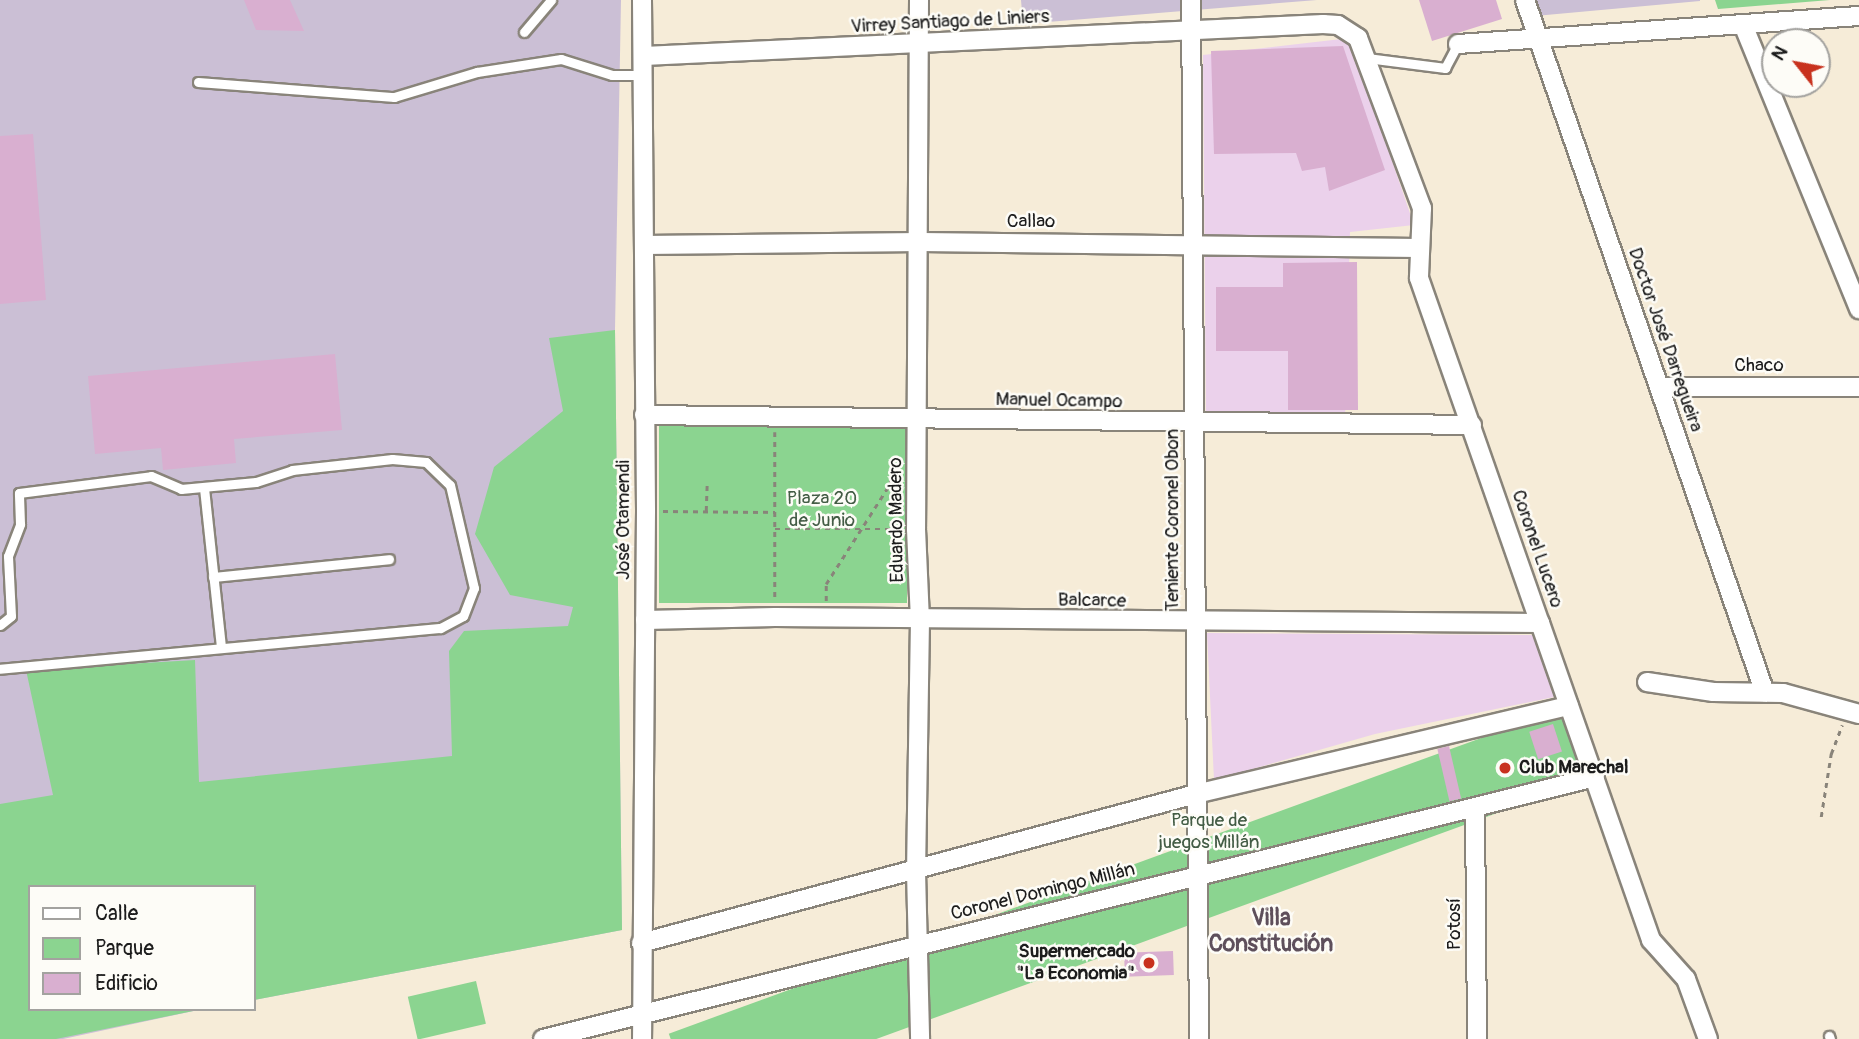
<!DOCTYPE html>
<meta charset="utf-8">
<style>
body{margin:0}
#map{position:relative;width:1859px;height:1039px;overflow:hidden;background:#f6ecd8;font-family:Pangolin,sans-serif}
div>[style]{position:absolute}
.built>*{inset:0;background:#ebd1eb}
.industrial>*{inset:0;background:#cbbfd5}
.green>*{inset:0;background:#8bd490;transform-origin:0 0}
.building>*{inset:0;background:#d9afd0;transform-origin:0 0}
.path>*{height:2.5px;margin-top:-1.25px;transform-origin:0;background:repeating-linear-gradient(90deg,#89847a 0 5px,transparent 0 10px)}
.roads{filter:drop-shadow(2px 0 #89847a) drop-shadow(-2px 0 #89847a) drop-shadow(0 2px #89847a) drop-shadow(0 -2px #89847a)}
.lane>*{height:9px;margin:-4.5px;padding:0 4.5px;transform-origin:4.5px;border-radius:4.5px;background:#fff}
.street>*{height:18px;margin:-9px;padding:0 9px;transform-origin:9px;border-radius:9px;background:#fff}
.dots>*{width:19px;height:19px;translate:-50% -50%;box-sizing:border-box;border:4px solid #fdfcf7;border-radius:50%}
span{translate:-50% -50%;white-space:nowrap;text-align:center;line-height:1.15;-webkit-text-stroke:5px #fdfcf7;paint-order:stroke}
.street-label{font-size:19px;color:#1c1c1c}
.park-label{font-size:19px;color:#435c45}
.poi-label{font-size:19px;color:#1c1c1c;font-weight:700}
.left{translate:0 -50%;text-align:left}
.right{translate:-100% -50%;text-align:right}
.quarter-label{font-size:23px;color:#5e4f5b;font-weight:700}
.legend{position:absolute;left:28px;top:885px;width:228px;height:126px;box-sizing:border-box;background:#fdfcf7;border:2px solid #a3a29f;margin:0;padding:9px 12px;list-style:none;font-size:21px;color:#1c1c1c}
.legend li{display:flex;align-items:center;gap:14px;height:35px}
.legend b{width:35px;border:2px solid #a3a29f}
.north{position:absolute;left:1761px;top:28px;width:70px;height:70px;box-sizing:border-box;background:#fdfcf7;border:2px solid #a3a29f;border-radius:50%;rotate:301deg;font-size:19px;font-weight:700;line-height:28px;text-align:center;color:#1c1c1c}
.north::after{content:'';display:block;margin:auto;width:24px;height:32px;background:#c8321e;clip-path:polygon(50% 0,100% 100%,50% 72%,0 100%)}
</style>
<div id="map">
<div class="built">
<div style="clip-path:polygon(1350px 38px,1414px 225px,1350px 232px,1345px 420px,1206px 421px,1203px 55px)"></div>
<div style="clip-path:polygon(1207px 633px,1533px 635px,1554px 697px,1375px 734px,1214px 780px)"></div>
</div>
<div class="industrial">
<div style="clip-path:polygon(0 0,621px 0,615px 330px,622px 930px,254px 1000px,254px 887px,30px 887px,30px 1009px,203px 1009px,63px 1039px,0 1039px)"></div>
<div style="clip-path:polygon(1021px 0,1317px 0,1023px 24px)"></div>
<div style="clip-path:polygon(1517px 0,1700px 0,1700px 1px,1523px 17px)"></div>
</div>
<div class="green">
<div style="clip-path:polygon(1715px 0,1830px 0,1718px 9px)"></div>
<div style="clip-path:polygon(615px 330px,622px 930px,254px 1000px,254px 887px,30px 887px,30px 1009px,203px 1009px,56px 1039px,0 1039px,0 804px,53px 795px,26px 670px,195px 660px,199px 782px,452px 756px,449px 651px,464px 631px,568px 626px,573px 607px,510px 595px,475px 534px,494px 467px,563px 411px,549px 338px)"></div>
<div style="left:659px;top:425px;width:248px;height:178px"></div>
<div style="left:1569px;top:706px;width:76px;height:958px;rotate:70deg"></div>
<div style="left:476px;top:981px;width:44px;height:70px;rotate:77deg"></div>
</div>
<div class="building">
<div style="clip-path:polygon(244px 0,290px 0,304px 31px,256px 30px)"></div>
<div style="clip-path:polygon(1419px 0,1496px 0,1502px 19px,1432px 41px)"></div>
<div style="clip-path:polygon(1343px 46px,1385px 170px,1329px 191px,1325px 167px,1302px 171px,1296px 153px,1214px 154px,1211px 51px)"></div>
<div style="clip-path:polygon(33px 134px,46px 300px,0 304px,0 136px)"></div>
<div style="clip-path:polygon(1357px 262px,1358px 410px,1288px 410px,1288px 351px,1216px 351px,1216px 287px,1283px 287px,1283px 263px)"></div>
<div style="clip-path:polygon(335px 354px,342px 430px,234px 439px,236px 463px,163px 470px,161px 448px,95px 454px,88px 376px)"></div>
<div style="left:1553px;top:724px;width:29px;height:25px;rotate:72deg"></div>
<div style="left:1449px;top:746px;width:54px;height:12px;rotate:77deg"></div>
<div style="left:1173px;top:951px;width:24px;height:49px;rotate:88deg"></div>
</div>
<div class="path">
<div style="left:775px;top:432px;width:168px;rotate:90deg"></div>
<div style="left:663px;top:511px;width:112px;rotate:0.5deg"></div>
<div style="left:706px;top:511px;width:27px;rotate:-88deg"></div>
<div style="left:775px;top:529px;width:126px"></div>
<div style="left:826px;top:601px;width:17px;rotate:-90deg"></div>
<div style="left:826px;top:584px;width:119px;rotate:-57.4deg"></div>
<div style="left:890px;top:484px;width:16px;rotate:-86deg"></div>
<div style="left:891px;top:468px;width:12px;rotate:-55deg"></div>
<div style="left:1821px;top:817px;width:64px;rotate:-81deg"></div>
<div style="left:1831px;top:754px;width:31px;rotate:-69deg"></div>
</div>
<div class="roads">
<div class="lane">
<div style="left:524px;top:32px;width:42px;rotate:-49.8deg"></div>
<div style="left:1367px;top:58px;width:79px;rotate:7.3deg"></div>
<div style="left:1445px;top:68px;width:27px;rotate:-62deg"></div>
<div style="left:198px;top:82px;width:197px;rotate:4.4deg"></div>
<div style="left:394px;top:97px;width:87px;rotate:-16.8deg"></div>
<div style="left:477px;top:72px;width:85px;rotate:-8.8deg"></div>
<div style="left:561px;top:59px;width:53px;rotate:17.4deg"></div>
<div style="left:612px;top:75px;width:32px"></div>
<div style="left:204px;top:488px;width:160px;rotate:83.9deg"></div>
<div style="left:213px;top:577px;width:177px;rotate:-5.8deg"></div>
<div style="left:0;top:625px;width:14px;rotate:-39deg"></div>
<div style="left:11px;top:616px;width:60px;rotate:-92.9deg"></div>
<div style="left:8px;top:556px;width:34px;rotate:-69deg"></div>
<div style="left:20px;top:524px;width:31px;rotate:-92deg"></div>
<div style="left:19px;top:493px;width:133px;rotate:-7.3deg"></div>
<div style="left:151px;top:476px;width:33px;rotate:23deg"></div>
<div style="left:181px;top:489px;width:75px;rotate:-5.3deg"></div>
<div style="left:256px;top:482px;width:38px;rotate:-18deg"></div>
<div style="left:292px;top:470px;width:101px;rotate:-6.3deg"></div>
<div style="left:392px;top:459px;width:34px;rotate:5deg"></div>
<div style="left:426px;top:462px;width:33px;rotate:44deg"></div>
<div style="left:450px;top:485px;width:106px;rotate:76.9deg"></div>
<div style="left:474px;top:588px;width:30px;rotate:111deg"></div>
<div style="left:463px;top:616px;width:26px;rotate:152deg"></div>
<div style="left:440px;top:628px;width:442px;rotate:174.7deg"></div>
<div style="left:1829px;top:1036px;width:3px;rotate:72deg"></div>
</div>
<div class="street">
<div style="left:642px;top:0;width:511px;rotate:89.55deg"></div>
<div style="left:646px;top:511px;width:528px;rotate:90.43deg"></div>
<div style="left:919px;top:0;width:529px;rotate:90.32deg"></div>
<div style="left:916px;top:529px;width:91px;rotate:87.5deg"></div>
<div style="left:920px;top:620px;width:251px;rotate:90.9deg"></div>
<div style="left:916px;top:871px;width:168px;rotate:88.6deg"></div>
<div style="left:1191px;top:0;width:1039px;rotate:89.56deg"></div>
<div style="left:1525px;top:0;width:733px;rotate:70.9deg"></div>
<div style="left:1744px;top:27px;width:305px;rotate:67.8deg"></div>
<div style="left:1458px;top:44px;width:402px;rotate:-4deg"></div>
<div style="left:644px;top:56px;width:680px;rotate:-2.7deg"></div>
<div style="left:1323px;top:24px;width:15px;rotate:4deg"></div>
<div style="left:1338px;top:25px;width:24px;rotate:33deg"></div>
<div style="left:1358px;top:38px;width:182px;rotate:69.4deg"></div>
<div style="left:1422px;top:208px;width:70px;rotate:92.5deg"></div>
<div style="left:1419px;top:278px;width:366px;rotate:70.7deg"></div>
<div style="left:1540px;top:623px;width:336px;rotate:70.7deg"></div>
<div style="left:1651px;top:940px;width:52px;rotate:48.1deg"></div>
<div style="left:1686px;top:979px;width:64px;rotate:69.9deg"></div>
<div style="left:644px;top:245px;width:277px;rotate:-0.6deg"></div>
<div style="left:921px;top:242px;width:497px;rotate:0.7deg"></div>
<div style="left:1659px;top:387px;width:200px"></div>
<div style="left:644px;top:415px;width:828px;rotate:0.69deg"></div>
<div style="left:645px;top:620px;width:130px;rotate:-1.3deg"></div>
<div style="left:775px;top:617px;width:765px;rotate:0.45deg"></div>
<div style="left:1647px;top:682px;width:67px;rotate:8.6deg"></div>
<div style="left:1713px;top:692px;width:70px;rotate:0.8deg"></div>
<div style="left:1783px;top:693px;width:79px;rotate:15.4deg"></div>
<div style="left:1475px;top:808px;width:231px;rotate:89.5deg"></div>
<div style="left:641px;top:943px;width:575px;rotate:-15.03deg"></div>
<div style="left:1196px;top:794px;width:383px;rotate:-13.3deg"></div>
<div style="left:543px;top:1039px;width:1084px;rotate:-13.98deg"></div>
</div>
</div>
<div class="dots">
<div style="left:1505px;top:768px;background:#c8321e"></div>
<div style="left:1149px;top:963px;background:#c8321e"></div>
</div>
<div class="street-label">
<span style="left:950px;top:22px;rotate:-3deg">Virrey Santiago de Liniers</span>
<span style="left:1031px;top:222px">Callao</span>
<span style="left:1665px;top:340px;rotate:71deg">Doctor José Darregueira</span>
<span style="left:1759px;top:366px">Chaco</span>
<span style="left:1059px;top:401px;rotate:1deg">Manuel Ocampo</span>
<span style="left:624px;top:520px;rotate:-90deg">José Otamendi</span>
<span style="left:897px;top:520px;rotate:-91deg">Eduardo Madero</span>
<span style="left:1173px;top:520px;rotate:-90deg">Teniente Coronel Obon</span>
<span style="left:1537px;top:549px;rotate:71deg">Coronel Lucero</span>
<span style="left:1092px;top:601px;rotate:1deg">Balcarce</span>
<span style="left:1043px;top:892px;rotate:-14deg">Coronel Domingo Millán</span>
<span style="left:1455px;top:924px;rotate:-90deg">Potosí</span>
</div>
<div class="park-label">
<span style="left:822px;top:510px">Plaza 20<br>de Junio</span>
<span style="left:1209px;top:832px">Parque de<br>juegos Millán</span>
</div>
<div class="poi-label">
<span class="left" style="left:1519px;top:768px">Club Marechal</span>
<span class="right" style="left:1135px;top:963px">Supermercado<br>"La Economia"</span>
</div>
<div class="quarter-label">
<span style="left:1271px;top:931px">Villa<br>Constitución</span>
</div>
<ul class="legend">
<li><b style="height:9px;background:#fff"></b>Calle</li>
<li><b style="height:19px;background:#8bd490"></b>Parque</li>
<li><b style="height:19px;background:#d9afd0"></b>Edificio</li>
</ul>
<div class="north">N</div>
</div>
